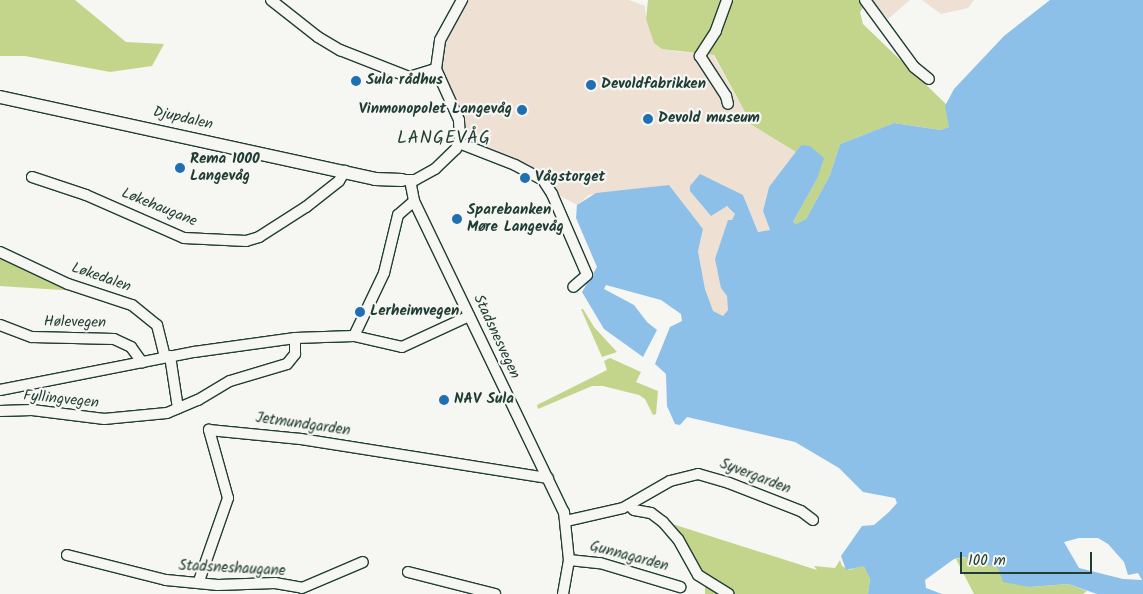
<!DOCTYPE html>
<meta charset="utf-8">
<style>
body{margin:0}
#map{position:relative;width:1143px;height:594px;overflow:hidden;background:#f6f6f2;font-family:Kalam,sans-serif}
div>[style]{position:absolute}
.built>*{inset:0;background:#eee0d3}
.green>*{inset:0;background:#c3d58a}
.water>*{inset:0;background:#8cc0e9}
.roads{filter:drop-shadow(1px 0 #1f3d34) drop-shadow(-1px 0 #1f3d34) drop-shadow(0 1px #1f3d34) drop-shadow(0 -1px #1f3d34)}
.minor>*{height:10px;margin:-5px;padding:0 5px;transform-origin:5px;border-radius:5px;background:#f6f6f2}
.major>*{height:12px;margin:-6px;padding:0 6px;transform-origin:6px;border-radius:6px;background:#f6f6f2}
.dots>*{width:14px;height:14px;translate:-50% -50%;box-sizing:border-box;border:2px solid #f6f6f2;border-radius:50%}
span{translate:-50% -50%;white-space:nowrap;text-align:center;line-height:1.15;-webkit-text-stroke:4.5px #f6f6f2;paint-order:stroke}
.poi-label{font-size:15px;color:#1f3d34;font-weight:700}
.left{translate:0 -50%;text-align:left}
.right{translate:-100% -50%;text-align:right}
.street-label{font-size:15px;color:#1f3d34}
.quarter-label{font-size:18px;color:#1f3d34;letter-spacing:1px}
.scale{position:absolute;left:960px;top:552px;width:132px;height:22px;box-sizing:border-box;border:2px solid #1f3d34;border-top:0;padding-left:6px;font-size:15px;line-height:18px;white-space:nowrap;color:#1f3d34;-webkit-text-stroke:4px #f6f6f2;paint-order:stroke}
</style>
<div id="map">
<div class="built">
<div style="clip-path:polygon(462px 0,629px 0,645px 6px,646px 19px,673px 51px,713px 55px,752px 125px,796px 152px,769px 187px,763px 211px,770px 230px,758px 232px,743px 195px,725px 207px,731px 207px,735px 214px,721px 288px,727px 296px,729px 310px,723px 316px,713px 312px,705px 289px,698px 250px,703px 229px,669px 185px,589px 195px,577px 205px,472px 148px,435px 70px,441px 37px)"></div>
<div style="clip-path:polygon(870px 0,910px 0,888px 19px)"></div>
<div style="clip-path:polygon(922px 0,974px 0,968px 8px,941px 14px)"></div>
</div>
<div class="green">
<div style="clip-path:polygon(0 0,75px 0,126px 42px,164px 44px,152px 66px,110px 72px,25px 56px,0 56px)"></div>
<div style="clip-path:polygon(648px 0,868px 0,860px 12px,863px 24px,946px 104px,950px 127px,941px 130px,894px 123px,840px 144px,830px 175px,806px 219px,796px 224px,793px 222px,817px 179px,801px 145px,796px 152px,752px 125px,714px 55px,662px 49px,654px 43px,646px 19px)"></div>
<div style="clip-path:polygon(0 251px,78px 291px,0 286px)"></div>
<div style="clip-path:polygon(581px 309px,583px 309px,594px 327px,617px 352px,602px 357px)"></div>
<div style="clip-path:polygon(610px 358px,641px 372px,636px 382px,658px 391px,656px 414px,653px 415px,645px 399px,639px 395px,603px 386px,592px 386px,538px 409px,537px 405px,607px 370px,604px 361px)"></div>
<div style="clip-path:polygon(666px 522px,817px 570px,814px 566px,835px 568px,840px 560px,842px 566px,849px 570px,864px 565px,870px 579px,868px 594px,705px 594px,705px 582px)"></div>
<div style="clip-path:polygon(967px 557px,998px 568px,1030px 587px,1068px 584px,1087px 591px,1083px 594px,974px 594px,956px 559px)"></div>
</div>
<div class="water">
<div style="clip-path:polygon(evenodd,1050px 0,1143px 0,1143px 594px,1097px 594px,1068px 584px,1030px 587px,1003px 582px,998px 568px,964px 557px,954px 559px,925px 580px,926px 588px,942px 594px,868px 594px,870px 579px,864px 566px,846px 570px,841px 556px,862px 526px,874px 525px,889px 512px,897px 503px,895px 498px,863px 492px,839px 468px,795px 442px,687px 417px,680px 425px,675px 424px,667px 406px,666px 374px,655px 364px,670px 327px,682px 321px,681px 314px,661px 300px,606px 285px,604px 289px,634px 305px,647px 322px,657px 330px,643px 357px,604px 329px,582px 292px,597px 267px,576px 218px,577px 205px,596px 193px,669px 185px,703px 229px,698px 251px,705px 289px,713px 311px,723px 316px,728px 310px,727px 296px,721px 288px,715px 259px,728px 220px,732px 220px,735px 214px,727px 206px,711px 216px,690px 191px,690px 186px,700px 174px,743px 195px,758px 232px,770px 230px,763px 211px,769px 187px,801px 145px,810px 146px,824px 158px,817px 179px,793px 222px,796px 224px,806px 219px,830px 175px,840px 144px,894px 123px,941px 130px,949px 127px,945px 106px,954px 89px,1004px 36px,1050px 0,1079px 538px,1098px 538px,1108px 544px,1124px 562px,1128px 575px,1138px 573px,1142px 580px,1123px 579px,1079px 568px,1064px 542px,1079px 538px)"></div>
</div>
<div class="roads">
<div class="minor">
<div style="left:271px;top:0;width:60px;rotate:38.2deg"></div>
<div style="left:318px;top:37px;width:26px;rotate:31deg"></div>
<div style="left:340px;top:50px;width:74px;rotate:21.4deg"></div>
<div style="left:409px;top:77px;width:28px;rotate:-17deg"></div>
<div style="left:727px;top:0;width:33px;rotate:110deg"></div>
<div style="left:716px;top:31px;width:30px;rotate:123deg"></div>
<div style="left:700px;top:56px;width:48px;rotate:57deg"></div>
<div style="left:726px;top:96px;width:8px;rotate:76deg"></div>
<div style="left:865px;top:0;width:83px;rotate:53.8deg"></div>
<div style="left:914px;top:67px;width:19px;rotate:39deg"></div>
<div style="left:459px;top:143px;width:60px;rotate:21.4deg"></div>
<div style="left:515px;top:165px;width:32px;rotate:28deg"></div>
<div style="left:543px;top:180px;width:17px;rotate:57deg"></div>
<div style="left:552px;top:194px;width:88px;rotate:66.6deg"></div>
<div style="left:587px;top:275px;width:18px;rotate:139deg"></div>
<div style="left:32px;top:177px;width:57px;rotate:18.4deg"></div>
<div style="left:86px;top:195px;width:107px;rotate:23.7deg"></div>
<div style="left:184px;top:238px;width:62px;rotate:2.8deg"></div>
<div style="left:246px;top:241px;width:14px;rotate:-17deg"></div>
<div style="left:259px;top:237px;width:56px;rotate:-32.6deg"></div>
<div style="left:306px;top:207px;width:42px;rotate:-38.2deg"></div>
<div style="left:339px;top:181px;width:12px;rotate:-59deg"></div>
<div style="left:405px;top:180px;width:10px"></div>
<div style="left:415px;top:180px;width:23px;rotate:-29deg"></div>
<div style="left:435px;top:169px;width:29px;rotate:-44deg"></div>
<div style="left:456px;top:149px;width:10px;rotate:-66deg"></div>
<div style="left:460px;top:140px;width:20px;rotate:-93deg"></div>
<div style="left:459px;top:120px;width:56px;rotate:-114.3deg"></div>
<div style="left:436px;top:69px;width:29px;rotate:-82deg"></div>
<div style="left:440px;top:40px;width:46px;rotate:-61.2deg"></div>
<div style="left:410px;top:180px;width:21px;rotate:79deg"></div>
<div style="left:414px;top:201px;width:345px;rotate:64.3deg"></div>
<div style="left:564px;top:512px;width:48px;rotate:84.1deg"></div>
<div style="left:569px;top:560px;width:35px;rotate:100deg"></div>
<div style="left:0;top:252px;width:75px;rotate:25.2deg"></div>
<div style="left:68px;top:284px;width:67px;rotate:18.2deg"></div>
<div style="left:132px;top:305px;width:32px;rotate:39deg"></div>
<div style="left:157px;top:325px;width:33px;rotate:76deg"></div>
<div style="left:0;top:325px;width:34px;rotate:21deg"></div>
<div style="left:32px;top:337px;width:82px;rotate:1.4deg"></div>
<div style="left:114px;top:339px;width:19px;rotate:25deg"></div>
<div style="left:131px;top:347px;width:19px;rotate:54deg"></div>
<div style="left:354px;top:336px;width:70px;rotate:-64.5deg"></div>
<div style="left:384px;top:273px;width:60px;rotate:-76.4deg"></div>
<div style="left:398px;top:215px;width:21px;rotate:-41deg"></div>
<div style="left:170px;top:356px;width:53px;rotate:81.3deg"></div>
<div style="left:0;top:390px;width:198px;rotate:-11.1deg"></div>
<div style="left:194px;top:352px;width:102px;rotate:-7.9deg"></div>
<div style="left:295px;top:338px;width:59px;rotate:-1.9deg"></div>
<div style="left:354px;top:336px;width:49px;rotate:12.9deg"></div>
<div style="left:402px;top:347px;width:74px;rotate:-24.8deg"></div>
<div style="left:0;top:411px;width:32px;rotate:-2deg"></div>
<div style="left:32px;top:410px;width:73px;rotate:7.1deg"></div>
<div style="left:104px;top:419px;width:63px;rotate:-5.4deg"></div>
<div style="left:167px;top:413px;width:34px;rotate:-23deg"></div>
<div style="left:198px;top:400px;width:37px;rotate:-31deg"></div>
<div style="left:230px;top:381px;width:59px;rotate:-16.6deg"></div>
<div style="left:287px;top:364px;width:13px;rotate:-51deg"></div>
<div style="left:295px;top:354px;width:16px;rotate:-90deg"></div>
<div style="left:629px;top:505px;width:7px;rotate:45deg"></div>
<div style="left:634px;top:510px;width:17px;rotate:10deg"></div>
<div style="left:651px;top:513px;width:15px;rotate:37deg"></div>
<div style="left:663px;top:522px;width:23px;rotate:49deg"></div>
<div style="left:678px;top:539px;width:41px;rotate:60.9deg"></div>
<div style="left:698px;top:575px;width:36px;rotate:32deg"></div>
<div style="left:566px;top:521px;width:58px;rotate:-12.8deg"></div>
<div style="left:623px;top:508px;width:54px;rotate:-29.9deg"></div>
<div style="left:670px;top:481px;width:29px;rotate:-14deg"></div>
<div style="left:698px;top:474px;width:32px;rotate:16deg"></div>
<div style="left:729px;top:483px;width:77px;rotate:21.3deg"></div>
<div style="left:801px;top:511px;width:15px;rotate:37deg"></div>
<div style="left:67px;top:555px;width:102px;rotate:14.2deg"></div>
<div style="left:166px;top:580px;width:52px;rotate:5.5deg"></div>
<div style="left:218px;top:585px;width:57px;rotate:-2deg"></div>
<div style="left:275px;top:583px;width:27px;rotate:10deg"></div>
<div style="left:302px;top:588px;width:66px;rotate:-23.1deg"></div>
<div style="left:569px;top:560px;width:31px;rotate:6deg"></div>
<div style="left:600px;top:563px;width:84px;rotate:16.7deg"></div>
<div style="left:408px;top:572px;width:90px;rotate:14.2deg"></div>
<div style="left:199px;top:581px;width:88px;rotate:-70.7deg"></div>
<div style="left:228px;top:498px;width:71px;rotate:-105.6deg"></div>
<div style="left:209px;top:430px;width:92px;rotate:5.6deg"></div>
<div style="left:301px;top:439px;width:250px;rotate:9deg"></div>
</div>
<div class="major">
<div style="left:0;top:97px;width:384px;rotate:12.3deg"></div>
<div style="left:375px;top:179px;width:27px;rotate:2deg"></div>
</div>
</div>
<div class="dots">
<div style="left:356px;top:81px;background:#1f6fb2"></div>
<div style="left:591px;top:85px;background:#1f6fb2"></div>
<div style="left:522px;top:110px;background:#1f6fb2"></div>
<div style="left:648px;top:119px;background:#1f6fb2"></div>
<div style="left:180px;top:168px;background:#1f6fb2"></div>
<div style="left:525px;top:178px;background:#1f6fb2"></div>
<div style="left:457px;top:219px;background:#1f6fb2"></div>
<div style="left:360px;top:312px;background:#1f6fb2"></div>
<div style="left:444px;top:400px;background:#1f6fb2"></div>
</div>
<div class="poi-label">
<span class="left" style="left:366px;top:81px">Sula rådhus</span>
<span class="left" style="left:601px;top:85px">Devoldfabrikken</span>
<span class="right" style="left:512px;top:110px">Vinmonopolet Langevåg</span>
<span class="left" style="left:658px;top:119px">Devold museum</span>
<span class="left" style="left:190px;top:168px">Rema 1000<br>Langevåg</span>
<span class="left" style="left:535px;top:178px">Vågstorget</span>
<span class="left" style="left:467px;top:219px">Sparebanken<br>Møre Langevåg</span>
<span class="left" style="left:370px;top:312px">Lerheimvegen</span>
<span class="left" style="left:454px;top:400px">NAV Sula</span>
</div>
<div class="street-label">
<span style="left:183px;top:119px;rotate:13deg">Djupdalen</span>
<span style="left:159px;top:208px;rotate:22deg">Løkehaugane</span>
<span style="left:101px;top:278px;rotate:19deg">Løkedalen</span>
<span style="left:75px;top:323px;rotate:1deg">Hølevegen</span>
<span style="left:496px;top:337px;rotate:65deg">Stadsnesvegen</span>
<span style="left:61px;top:400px;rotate:6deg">Fyllingvegen</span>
<span style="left:303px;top:425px;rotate:8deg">Jetmundgarden</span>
<span style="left:755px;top:477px;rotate:21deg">Syvergarden</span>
<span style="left:629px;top:557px;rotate:15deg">Gunnagarden</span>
<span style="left:232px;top:569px;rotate:3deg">Stadsneshaugane</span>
</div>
<div class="quarter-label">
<span style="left:444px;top:139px">LANGEVÅG</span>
</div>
<div class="scale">100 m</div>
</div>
